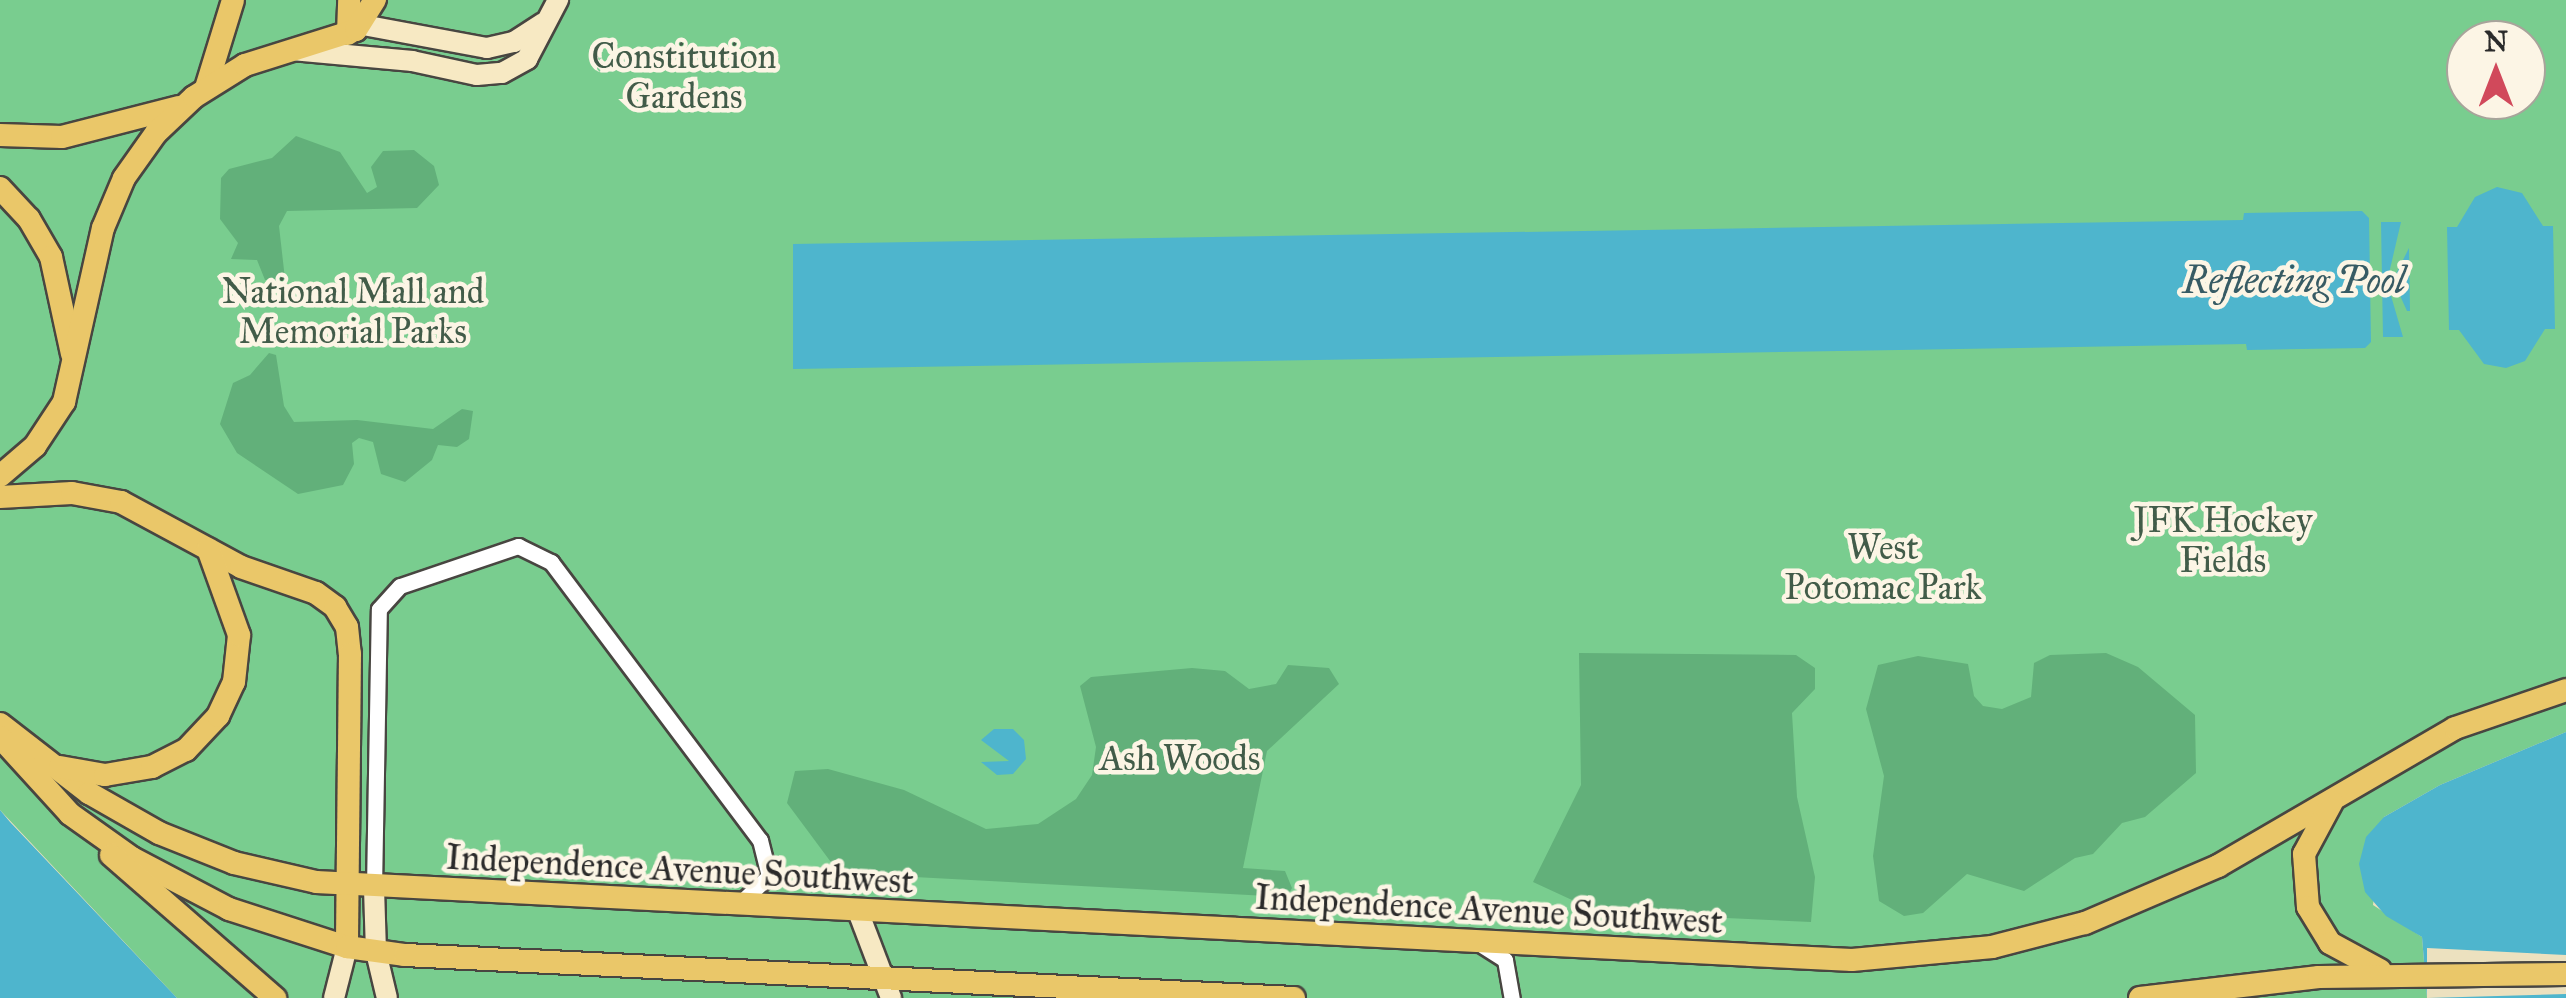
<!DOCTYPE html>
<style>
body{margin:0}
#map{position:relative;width:2566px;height:998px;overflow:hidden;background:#ece1bf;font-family:"IM FELL Great Primer",serif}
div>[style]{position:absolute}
.green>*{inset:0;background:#79cd8f}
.forest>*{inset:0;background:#62b07a}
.water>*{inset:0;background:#4eb5cd}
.pier>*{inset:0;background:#ece1bf}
.roads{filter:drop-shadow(2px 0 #484641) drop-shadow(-2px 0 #484641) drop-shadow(0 2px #484641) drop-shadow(0 -2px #484641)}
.street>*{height:15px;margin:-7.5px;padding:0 7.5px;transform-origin:7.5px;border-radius:7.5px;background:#fff}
.secondary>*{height:20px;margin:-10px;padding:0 10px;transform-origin:10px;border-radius:10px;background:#f7e9c3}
.primary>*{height:22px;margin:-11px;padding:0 11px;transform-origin:11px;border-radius:11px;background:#eac769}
span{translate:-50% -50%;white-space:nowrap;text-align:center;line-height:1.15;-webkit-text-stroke:9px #fcf5e5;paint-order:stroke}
.park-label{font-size:35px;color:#425c49}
.street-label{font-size:35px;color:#2b2b2b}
.water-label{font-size:38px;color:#375b64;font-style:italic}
.north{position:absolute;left:2446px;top:20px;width:100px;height:100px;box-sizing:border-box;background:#fcf5e5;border:2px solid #a8a49b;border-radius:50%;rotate:0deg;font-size:28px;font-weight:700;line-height:40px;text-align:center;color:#2b2b2b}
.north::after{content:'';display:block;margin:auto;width:35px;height:45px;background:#d1495b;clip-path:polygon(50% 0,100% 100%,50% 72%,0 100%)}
</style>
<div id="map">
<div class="green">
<div style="clip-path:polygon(evenodd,0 0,2566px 0,2566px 732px,2440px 785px,2384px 817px,2373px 905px,2422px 937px,2427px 998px,177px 998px,0 810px,0 0,2466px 40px,2526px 40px,2526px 100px,2466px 100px,2466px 40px)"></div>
</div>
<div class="forest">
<div style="clip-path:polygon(296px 136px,340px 152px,367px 193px,377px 187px,371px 167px,383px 151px,414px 150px,434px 166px,439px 185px,417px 208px,287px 211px,279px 226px,285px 279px,265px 280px,257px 260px,231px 259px,238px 243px,220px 219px,221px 178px,229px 169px,272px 158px)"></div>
<div style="clip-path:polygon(269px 353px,276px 355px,284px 406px,294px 422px,357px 420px,433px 429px,462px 409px,473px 411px,469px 439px,457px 447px,438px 445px,432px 460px,405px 482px,381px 474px,373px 442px,359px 438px,352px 443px,354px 464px,343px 485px,298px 494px,237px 453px,220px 424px,233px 383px,250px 375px)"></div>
<div style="clip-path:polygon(1579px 653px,1796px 655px,1815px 668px,1815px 689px,1792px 713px,1797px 797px,1815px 877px,1811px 922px,1598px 912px,1533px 882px,1581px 785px)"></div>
<div style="clip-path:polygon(2106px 653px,2138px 667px,2195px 715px,2196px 773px,2145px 817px,2122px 823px,2093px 854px,2075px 858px,2024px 891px,1967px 874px,1923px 913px,1904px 916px,1879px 901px,1873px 856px,1884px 776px,1866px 709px,1878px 665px,1918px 656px,1968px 664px,1974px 696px,1983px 706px,2002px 709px,2031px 697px,2034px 663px,2050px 655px)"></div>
<div style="clip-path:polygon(1288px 665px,1329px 668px,1339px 684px,1267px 751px,1243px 868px,1285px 871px,1292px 888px,1287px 897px,839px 873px,787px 803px,795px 771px,828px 769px,904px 790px,986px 829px,1038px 824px,1076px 799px,1092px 775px,1096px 747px,1080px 686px,1091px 677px,1192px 668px,1225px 671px,1249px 689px,1276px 684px)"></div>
</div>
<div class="water">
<div style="clip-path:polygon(2497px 187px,2522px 193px,2543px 226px,2553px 226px,2555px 329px,2545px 329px,2525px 361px,2506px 368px,2484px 364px,2459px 330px,2449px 330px,2447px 227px,2457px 227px,2475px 197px)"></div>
<div style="clip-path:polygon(2362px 211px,2369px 218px,2371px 342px,2365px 348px,2247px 350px,2246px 344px,793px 369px,793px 244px,2243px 220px,2244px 213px)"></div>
<div style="clip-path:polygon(2381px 222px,2401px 222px,2387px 282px,2403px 337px,2383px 337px)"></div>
<div style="clip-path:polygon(2409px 248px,2410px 311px,2407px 311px,2393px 280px)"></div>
<div style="clip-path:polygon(994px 729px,1013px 729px,1024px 740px,1026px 759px,1013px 774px,997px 775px,981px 762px,1009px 761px,981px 740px)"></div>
<div style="clip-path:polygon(2566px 732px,2566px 998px,2427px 998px,2422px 937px,2386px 916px,2365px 892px,2359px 864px,2366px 837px,2384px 817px,2440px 785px)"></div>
<div style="clip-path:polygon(0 810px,10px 822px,177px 998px,0 998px)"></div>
</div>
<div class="pier">
<div style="clip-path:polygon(2427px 948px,2566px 955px,2566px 994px,2427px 998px)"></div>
</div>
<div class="roads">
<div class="street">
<div style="left:374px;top:888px;width:279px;rotate:-89deg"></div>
<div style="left:379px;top:609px;width:31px;rotate:-48deg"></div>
<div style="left:400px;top:586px;width:125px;rotate:-18.7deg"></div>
<div style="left:518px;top:546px;width:37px;rotate:26deg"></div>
<div style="left:551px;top:562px;width:348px;rotate:53.1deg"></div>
<div style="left:760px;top:840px;width:37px;rotate:76deg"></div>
<div style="left:769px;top:876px;width:40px;rotate:137deg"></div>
<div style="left:1483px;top:946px;width:26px;rotate:32deg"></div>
<div style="left:1505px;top:960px;width:39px;rotate:80deg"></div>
</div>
<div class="secondary">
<div style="left:363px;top:25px;width:126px;rotate:10.5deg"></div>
<div style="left:487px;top:48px;width:28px;rotate:-13deg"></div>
<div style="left:514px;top:42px;width:35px;rotate:-33deg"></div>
<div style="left:292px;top:50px;width:121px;rotate:5.2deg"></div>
<div style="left:412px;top:61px;width:66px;rotate:12.2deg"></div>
<div style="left:477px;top:75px;width:25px;rotate:-5deg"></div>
<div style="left:502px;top:73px;width:29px;rotate:-29deg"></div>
<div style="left:527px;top:59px;width:67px;rotate:-62.3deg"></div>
<div style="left:374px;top:888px;width:64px;rotate:88.2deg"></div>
<div style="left:376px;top:952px;width:47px;rotate:76.6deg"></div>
<div style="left:859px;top:914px;width:90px;rotate:69.1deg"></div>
<div style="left:334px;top:998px;width:53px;rotate:-75.7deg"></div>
</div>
<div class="primary">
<div style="left:348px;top:34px;width:34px;rotate:-88deg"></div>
<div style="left:206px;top:88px;width:92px;rotate:-72.9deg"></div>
<div style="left:0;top:135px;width:62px;rotate:1.8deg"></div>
<div style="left:62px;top:137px;width:121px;rotate:-14.4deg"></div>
<div style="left:0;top:188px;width:42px;rotate:46.9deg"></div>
<div style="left:29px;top:219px;width:44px;rotate:59.9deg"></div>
<div style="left:51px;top:257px;width:99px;rotate:77.8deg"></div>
<div style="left:0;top:476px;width:46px;rotate:-40.6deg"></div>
<div style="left:35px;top:446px;width:53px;rotate:-56.6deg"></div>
<div style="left:64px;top:402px;width:178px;rotate:-77.4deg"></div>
<div style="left:103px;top:228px;width:54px;rotate:-67.2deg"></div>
<div style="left:124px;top:178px;width:55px;rotate:-54.6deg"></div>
<div style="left:156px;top:133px;width:52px;rotate:-43.5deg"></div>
<div style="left:194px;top:97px;width:60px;rotate:-32.1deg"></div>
<div style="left:245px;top:65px;width:116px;rotate:-17.5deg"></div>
<div style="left:356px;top:30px;width:36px;rotate:-58deg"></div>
<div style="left:0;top:497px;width:72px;rotate:-3.2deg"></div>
<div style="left:72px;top:493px;width:50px;rotate:10.4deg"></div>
<div style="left:121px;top:502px;width:136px;rotate:28.4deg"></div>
<div style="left:241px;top:567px;width:79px;rotate:19.1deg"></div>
<div style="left:316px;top:593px;width:24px;rotate:36deg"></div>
<div style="left:335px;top:607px;width:23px;rotate:59deg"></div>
<div style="left:347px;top:627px;width:27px;rotate:84deg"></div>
<div style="left:350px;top:654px;width:293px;rotate:90.6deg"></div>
<div style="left:0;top:724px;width:113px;rotate:37.8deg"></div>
<div style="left:89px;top:793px;width:81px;rotate:29.7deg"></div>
<div style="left:159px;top:833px;width:81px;rotate:21.8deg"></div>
<div style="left:234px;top:863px;width:84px;rotate:13deg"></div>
<div style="left:316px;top:882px;width:1538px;rotate:2.91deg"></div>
<div style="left:1852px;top:960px;width:141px;rotate:-5.3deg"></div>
<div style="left:1992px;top:947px;width:96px;rotate:-14.5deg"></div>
<div style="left:2085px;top:923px;width:145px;rotate:-23.2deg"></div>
<div style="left:2218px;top:866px;width:274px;rotate:-30.2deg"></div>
<div style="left:2455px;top:728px;width:117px;rotate:-18.9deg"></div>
<div style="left:0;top:737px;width:104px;rotate:47.7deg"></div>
<div style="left:70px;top:814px;width:76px;rotate:35.4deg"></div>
<div style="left:132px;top:858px;width:110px;rotate:27.7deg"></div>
<div style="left:229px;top:909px;width:124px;rotate:17.9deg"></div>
<div style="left:347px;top:947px;width:59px;rotate:7.9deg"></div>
<div style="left:405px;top:955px;width:890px;rotate:2.77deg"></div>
<div style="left:60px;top:767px;width:46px;rotate:10.1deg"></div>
<div style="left:105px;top:775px;width:48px;rotate:-9.7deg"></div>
<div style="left:152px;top:767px;width:38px;rotate:-27deg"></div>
<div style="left:186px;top:750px;width:47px;rotate:-46.7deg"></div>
<div style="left:218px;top:716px;width:38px;rotate:-65deg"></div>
<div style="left:234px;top:682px;width:47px;rotate:-83.9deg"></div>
<div style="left:239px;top:635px;width:91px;rotate:-109.8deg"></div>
<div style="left:2332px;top:802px;width:59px;rotate:118.3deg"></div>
<div style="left:2304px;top:854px;width:53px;rotate:85.7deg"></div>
<div style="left:2308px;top:907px;width:42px;rotate:58.6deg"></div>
<div style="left:2330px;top:943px;width:57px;rotate:28.4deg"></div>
<div style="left:111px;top:855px;width:218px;rotate:41.1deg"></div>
<div style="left:2140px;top:998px;width:180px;rotate:-6.7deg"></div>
<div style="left:2319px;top:977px;width:247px;rotate:-0.7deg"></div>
</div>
</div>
<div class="park-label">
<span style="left:684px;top:77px">Constitution<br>Gardens</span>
<span style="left:353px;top:312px">National Mall and<br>Memorial Parks</span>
<span style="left:2223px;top:541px">JFK Hockey<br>Fields</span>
<span style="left:1883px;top:568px">West<br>Potomac Park</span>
<span style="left:1180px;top:759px">Ash Woods</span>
</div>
<div class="street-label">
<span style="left:680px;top:870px;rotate:3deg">Independence Avenue Southwest</span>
<span style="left:1489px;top:910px;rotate:3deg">Independence Avenue Southwest</span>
</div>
<div class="water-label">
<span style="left:2294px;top:281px">Reflecting Pool</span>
</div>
<div class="north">N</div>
</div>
